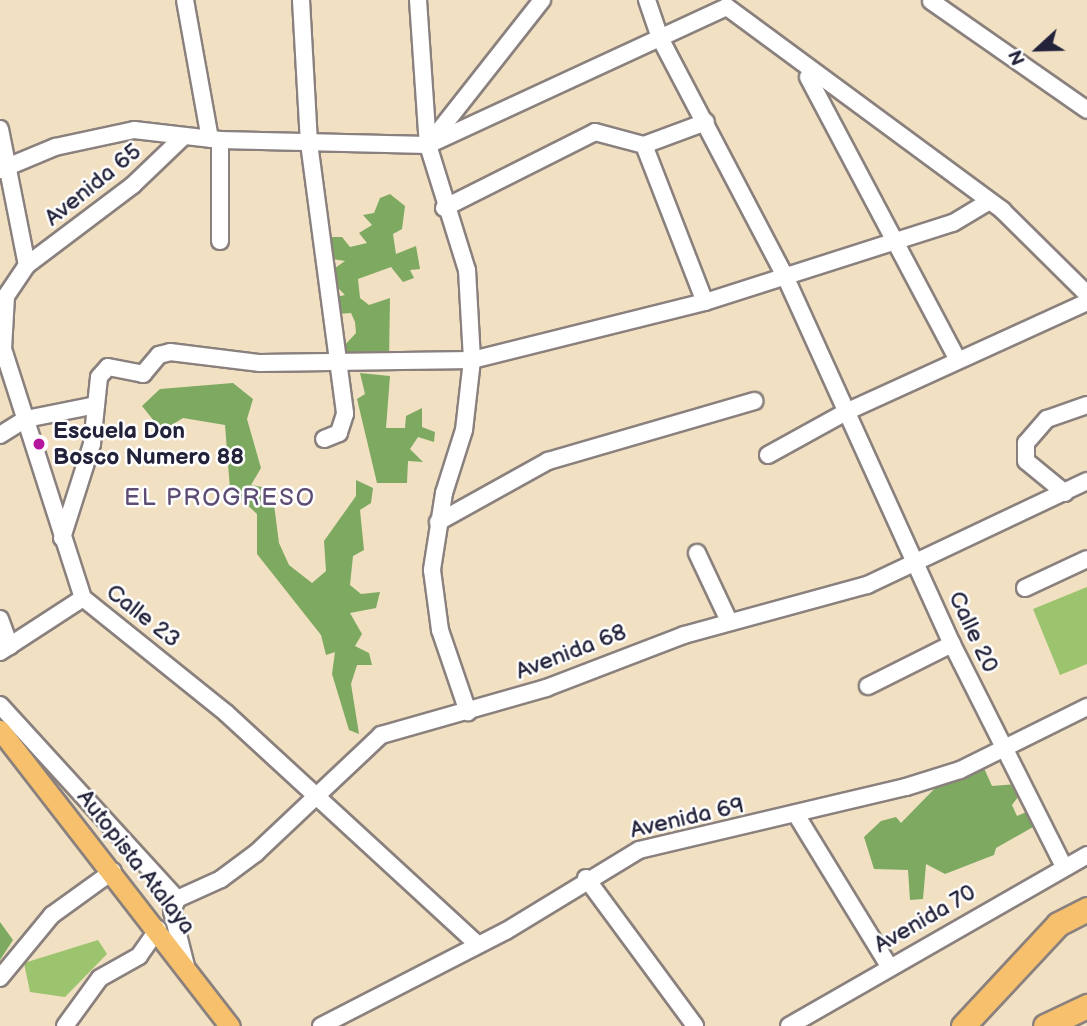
<!DOCTYPE html>
<style>
body{margin:0}
#map{position:relative;width:1087px;height:1026px;overflow:hidden;background:#f1e0c2;font-family:"Balsamiq Sans",sans-serif}
div>[style]{position:absolute}
.green>*{inset:0;background:#9cc36e}
.forest>*{inset:0;background:#7da961}
.roads{filter:drop-shadow(2px 0 #8a817e) drop-shadow(-2px 0 #8a817e) drop-shadow(0 2px #8a817e) drop-shadow(0 -2px #8a817e)}
.minor>*{height:16px;margin:-8px;padding:0 8px;transform-origin:8px;border-radius:8px;background:#fff}
.major>*{height:19px;margin:-9.5px;padding:0 9.5px;transform-origin:9.5px;border-radius:9.5px;background:#f7c06c}
.highway>*{height:23px;margin:-11.5px;padding:0 11.5px;transform-origin:11.5px;border-radius:11.5px;background:#f7c06c}
.dots>*{width:19px;height:19px;translate:-50% -50%;box-sizing:border-box;border:4px solid #fff;border-radius:50%}
span{translate:-50% -50%;white-space:nowrap;text-align:center;line-height:1.15;-webkit-text-stroke:5px #fff;paint-order:stroke}
.street-label{font-size:23px;color:#22223b}
.poi-label{font-size:23px;color:#22223b;font-weight:700}
.left{translate:0 -50%;text-align:left}
.neighbourhood-label{font-size:24px;color:#5d4c74;letter-spacing:2px}
.north{position:absolute;left:1003px;top:14px;width:70px;height:70px;-webkit-text-stroke:5px #fff;paint-order:stroke;rotate:248deg;font-size:19px;font-weight:700;line-height:28px;text-align:center;color:#22223b}
.north::after{content:'';display:block;margin:auto;width:24px;height:32px;background:#22223b;clip-path:polygon(50% 0,100% 100%,50% 72%,0 100%)}
</style>
<div id="map">
<div class="green">
<div style="clip-path:polygon(1087px 587px,1087px 664px,1060px 675px,1033px 609px)"></div>
<div style="clip-path:polygon(98px 940px,107px 954px,65px 997px,30px 992px,24px 963px)"></div>
</div>
<div class="forest">
<div style="clip-path:polygon(390px 194px,405px 206px,402px 229px,393px 234px,396px 254px,416px 246px,420px 269px,410px 270px,414px 278px,403px 282px,391px 267px,358px 279px,360px 298px,369px 305px,390px 298px,389px 362px,349px 360px,343px 347px,356px 333px,355px 322px,351px 313px,338px 314px,336px 297px,345px 295px,336px 286px,335px 268px,345px 261px,332px 259px,330px 237px,342px 237px,350px 247px,367px 243px,359px 233px,372px 225px,363px 215px,374px 213px,380px 198px)"></div>
<div style="clip-path:polygon(360px 373px,390px 376px,386px 428px,405px 428px,406px 416px,422px 408px,422px 427px,435px 432px,434px 442px,418px 437px,410px 449px,423px 462px,408px 461px,407px 483px,377px 483px,357px 399px,365px 394px)"></div>
<div style="clip-path:polygon(233px 383px,253px 399px,247px 419px,261px 468px,251px 485px,272px 489px,279px 543px,289px 565px,312px 583px,326px 571px,324px 541px,356px 496px,356px 480px,373px 488px,371px 503px,360px 510px,364px 550px,353px 556px,350px 585px,361px 594px,380px 592px,376px 608px,350px 613px,362px 634px,355px 646px,369px 653px,372px 665px,357px 665px,351px 684px,359px 734px,349px 730px,332px 674px,335px 652px,326px 655px,321px 635px,257px 554px,257px 514px,230px 489px,225px 425px,183px 418px,162px 431px,142px 406px,160px 389px)"></div>
<div style="clip-path:polygon(983px 766px,992px 786px,1017px 784px,1021px 793px,1012px 805px,1017px 816px,1031px 810px,1033px 827px,996px 848px,994px 855px,945px 874px,926px 864px,923px 899px,910px 900px,908px 870px,874px 869px,864px 837px,881px 821px,896px 817px,901px 823px,941px 782px)"></div>
<div style="clip-path:polygon(0 922px,13px 940px,0 960px)"></div>
</div>
<div class="roads">
<div class="minor">
<div style="left:185px;top:0;width:141px;rotate:79.8deg"></div>
<div style="left:301px;top:0;width:143px;rotate:86.8deg"></div>
<div style="left:309px;top:143px;width:273px;rotate:82.4deg"></div>
<div style="left:345px;top:414px;width:20px;rotate:108deg"></div>
<div style="left:339px;top:433px;width:16px;rotate:158deg"></div>
<div style="left:418px;top:0;width:145px;rotate:86.1deg"></div>
<div style="left:428px;top:145px;width:131px;rotate:72.7deg"></div>
<div style="left:467px;top:270px;width:90px;rotate:86.8deg"></div>
<div style="left:472px;top:360px;width:70px;rotate:96.5deg"></div>
<div style="left:464px;top:430px;width:66px;rotate:107.6deg"></div>
<div style="left:444px;top:493px;width:78px;rotate:98.9deg"></div>
<div style="left:432px;top:570px;width:61px;rotate:82.4deg"></div>
<div style="left:440px;top:630px;width:87px;rotate:71.1deg"></div>
<div style="left:647px;top:0;width:40px;rotate:71.1deg"></div>
<div style="left:660px;top:38px;width:269px;rotate:62.3deg"></div>
<div style="left:785px;top:276px;width:404px;rotate:65.6deg"></div>
<div style="left:952px;top:644px;width:250px;rotate:63.3deg"></div>
<div style="left:931px;top:1px;width:190px;rotate:34.9deg"></div>
<div style="left:808px;top:77px;width:320px;rotate:62.1deg"></div>
<div style="left:0;top:129px;width:139px;rotate:78.8deg"></div>
<div style="left:27px;top:265px;width:37px;rotate:124deg"></div>
<div style="left:6px;top:296px;width:53px;rotate:93.2deg"></div>
<div style="left:3px;top:349px;width:262px;rotate:72.2deg"></div>
<div style="left:83px;top:598px;width:184px;rotate:38.8deg"></div>
<div style="left:226px;top:713px;width:341px;rotate:42.6deg"></div>
<div style="left:220px;top:140px;width:101px;rotate:90deg"></div>
<div style="left:432px;top:140px;width:178px;rotate:-51.8deg"></div>
<div style="left:644px;top:145px;width:168px;rotate:68.8deg"></div>
<div style="left:0;top:170px;width:60px;rotate:-22.7deg"></div>
<div style="left:55px;top:147px;width:81px;rotate:-12.1deg"></div>
<div style="left:134px;top:130px;width:87px;rotate:6.6deg"></div>
<div style="left:220px;top:140px;width:208px;rotate:1.4deg"></div>
<div style="left:428px;top:145px;width:329px;rotate:-24.8deg"></div>
<div style="left:727px;top:7px;width:342px;rotate:36.4deg"></div>
<div style="left:1002px;top:210px;width:120px;rotate:44.7deg"></div>
<div style="left:444px;top:208px;width:169px;rotate:-26.7deg"></div>
<div style="left:595px;top:132px;width:51px;rotate:14.9deg"></div>
<div style="left:644px;top:145px;width:66px;rotate:-20.4deg"></div>
<div style="left:27px;top:265px;width:133px;rotate:-37deg"></div>
<div style="left:133px;top:185px;width:69px;rotate:-43.8deg"></div>
<div style="left:0;top:435px;width:31px;rotate:-32deg"></div>
<div style="left:26px;top:419px;width:71px;rotate:-11.3deg"></div>
<div style="left:768px;top:455px;width:89px;rotate:-28.9deg"></div>
<div style="left:846px;top:412px;width:265px;rotate:-24.5deg"></div>
<div style="left:1065px;top:493px;width:50px;rotate:-140.6deg"></div>
<div style="left:1026px;top:461px;width:18px;rotate:-90deg"></div>
<div style="left:1026px;top:443px;width:32px;rotate:-49deg"></div>
<div style="left:1047px;top:419px;width:42px;rotate:-19.3deg"></div>
<div style="left:438px;top:522px;width:126px;rotate:-29deg"></div>
<div style="left:548px;top:461px;width:215px;rotate:-16.2deg"></div>
<div style="left:62px;top:538px;width:99px;rotate:-72.3deg"></div>
<div style="left:92px;top:444px;width:67px;rotate:-84deg"></div>
<div style="left:99px;top:377px;width:13px;rotate:-48deg"></div>
<div style="left:108px;top:367px;width:36px;rotate:11deg"></div>
<div style="left:143px;top:374px;width:25px;rotate:-50deg"></div>
<div style="left:159px;top:355px;width:11px;rotate:-15deg"></div>
<div style="left:170px;top:352px;width:91px;rotate:7deg"></div>
<div style="left:260px;top:363px;width:212px;rotate:-0.8deg"></div>
<div style="left:472px;top:360px;width:240px;rotate:-14deg"></div>
<div style="left:705px;top:302px;width:260px;rotate:-17.7deg"></div>
<div style="left:953px;top:223px;width:41px;rotate:-31deg"></div>
<div style="left:697px;top:553px;width:75px;rotate:64.8deg"></div>
<div style="left:1025px;top:588px;width:68px;rotate:-25.1deg"></div>
<div style="left:0;top:619px;width:29px;rotate:70deg"></div>
<div style="left:0;top:652px;width:99px;rotate:-33deg"></div>
<div style="left:868px;top:686px;width:94px;rotate:-26.6deg"></div>
<div style="left:0;top:705px;width:263px;rotate:47.6deg"></div>
<div style="left:797px;top:816px;width:176px;rotate:58.5deg"></div>
<div style="left:586px;top:878px;width:184px;rotate:53.6deg"></div>
<div style="left:186px;top:966px;width:57px;rotate:-104.3deg"></div>
<div style="left:172px;top:911px;width:13px;rotate:-67deg"></div>
<div style="left:177px;top:899px;width:48px;rotate:-24.4deg"></div>
<div style="left:221px;top:879px;width:44px;rotate:-36.6deg"></div>
<div style="left:256px;top:853px;width:172px;rotate:-43.3deg"></div>
<div style="left:381px;top:735px;width:172px;rotate:-15.9deg"></div>
<div style="left:546px;top:688px;width:148px;rotate:-21deg"></div>
<div style="left:684px;top:635px;width:190px;rotate:-15.3deg"></div>
<div style="left:867px;top:585px;width:243px;rotate:-25.3deg"></div>
<div style="left:0;top:978px;width:82px;rotate:-50.5deg"></div>
<div style="left:52px;top:915px;width:75px;rotate:-35.8deg"></div>
<div style="left:65px;top:1026px;width:59px;rotate:-53.9deg"></div>
<div style="left:100px;top:978px;width:45px;rotate:-29.4deg"></div>
<div style="left:139px;top:956px;width:33px;rotate:-55deg"></div>
<div style="left:321px;top:1026px;width:208px;rotate:-27.2deg"></div>
<div style="left:506px;top:931px;width:156px;rotate:-31.3deg"></div>
<div style="left:639px;top:850px;width:274px;rotate:-13.3deg"></div>
<div style="left:906px;top:787px;width:57px;rotate:-17.5deg"></div>
<div style="left:960px;top:770px;width:142px;rotate:-26.4deg"></div>
<div style="left:789px;top:1026px;width:344px;rotate:-29.8deg"></div>
</div>
<div class="major">
<div style="left:0;top:730px;width:375px;rotate:52.2deg"></div>
</div>
<div class="highway">
<div style="left:963px;top:1026px;width:139px;rotate:-47deg"></div>
<div style="left:1058px;top:924px;width:33px;rotate:-27deg"></div>
<div style="left:1045px;top:1026px;width:47px;rotate:-25.5deg"></div>
</div>
</div>
<div class="dots">
<div style="left:39px;top:444px;background:#b5179e"></div>
</div>
<div class="street-label">
<span style="left:93px;top:185px;rotate:-39deg">Avenida 65</span>
<span style="left:143px;top:616px;rotate:38deg">Calle 23</span>
<span style="left:973px;top:632px;rotate:65deg">Calle 20</span>
<span style="left:571px;top:652px;rotate:-21deg">Avenida 68</span>
<span style="left:687px;top:818px;rotate:-13deg">Avenida 69</span>
<span style="left:136px;top:862px;rotate:52deg">Autopista Atalaya</span>
<span style="left:925px;top:919px;rotate:-30deg">Avenida 70</span>
</div>
<div class="poi-label">
<span class="left" style="left:53px;top:444px">Escuela Don<br>Bosco Numero 88</span>
</div>
<div class="neighbourhood-label">
<span style="left:220px;top:498px">EL PROGRESO</span>
</div>
<div class="north">N</div>
</div>
